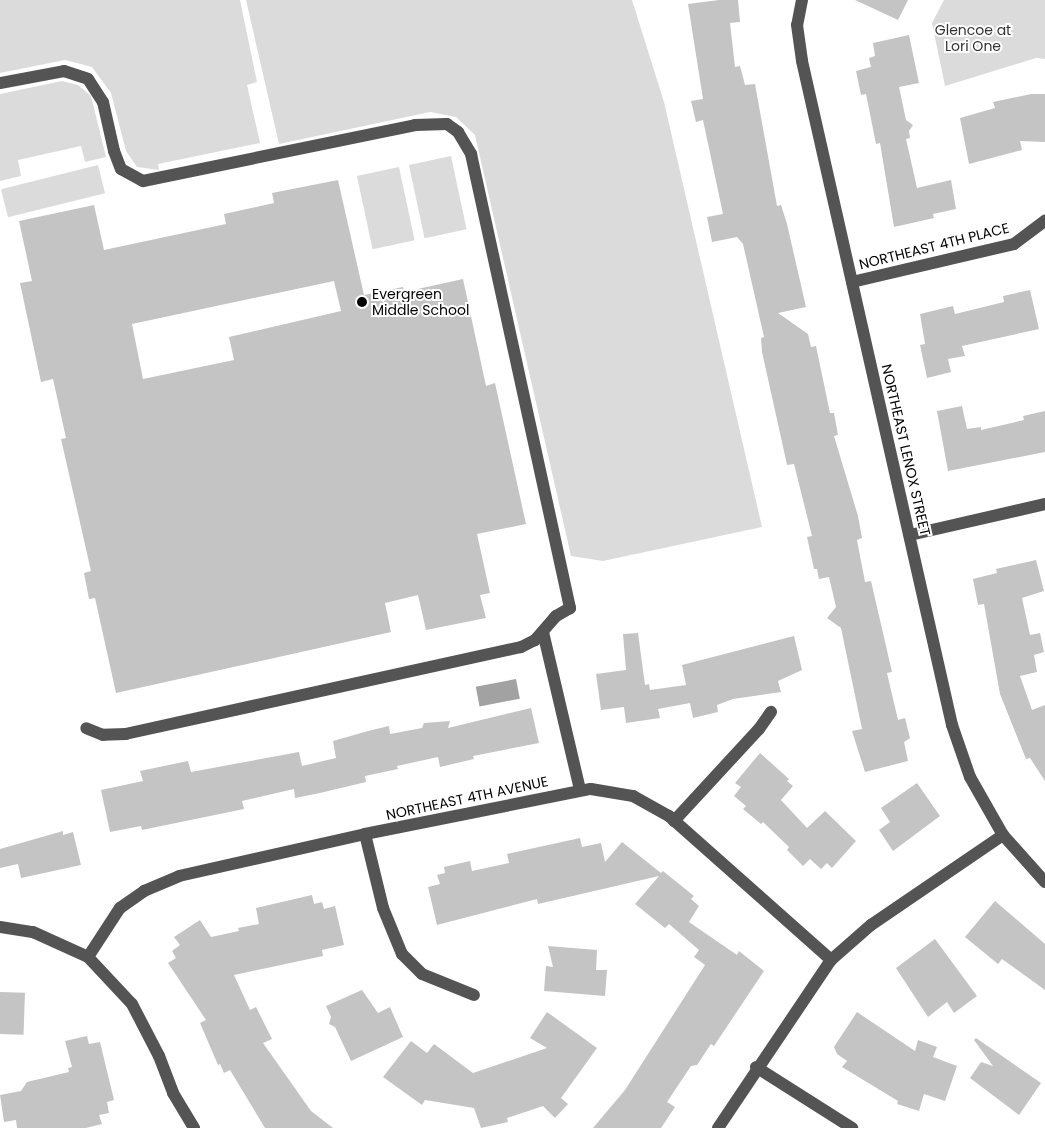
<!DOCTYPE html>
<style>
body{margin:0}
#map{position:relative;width:1045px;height:1128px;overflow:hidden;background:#fff;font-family:Poppins,sans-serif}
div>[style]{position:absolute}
.green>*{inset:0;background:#dbdbdb;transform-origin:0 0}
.water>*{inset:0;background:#a2a2a2;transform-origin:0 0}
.building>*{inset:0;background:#c4c4c4;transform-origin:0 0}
.minor>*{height:12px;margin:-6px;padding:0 6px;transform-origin:6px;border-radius:6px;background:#545454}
.dots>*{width:14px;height:14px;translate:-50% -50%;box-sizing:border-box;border:2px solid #fff;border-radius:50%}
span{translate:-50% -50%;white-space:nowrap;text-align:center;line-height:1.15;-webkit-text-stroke:4px #fff;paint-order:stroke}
.park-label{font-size:14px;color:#323232}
.street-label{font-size:14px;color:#000}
.poi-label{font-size:14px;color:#000}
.left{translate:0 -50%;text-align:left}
</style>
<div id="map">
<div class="green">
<div style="clip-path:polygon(0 0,240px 0,257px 82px,247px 85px,260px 143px,158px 164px,159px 170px,137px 167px,126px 151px,111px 93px,92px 67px,65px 60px,0 73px)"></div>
<div style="clip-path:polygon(246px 0,632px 0,664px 102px,762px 527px,603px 561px,571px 556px,475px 135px,456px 117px,430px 112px,279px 144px)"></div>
<div style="clip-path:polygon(944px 0,1045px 0,1045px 59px,1036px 58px,945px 86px,932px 23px)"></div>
<div style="clip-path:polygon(62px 81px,78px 85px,91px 96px,106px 157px,85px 162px,81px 146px,18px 160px,21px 176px,0 181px,0 94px)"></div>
<div style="left:451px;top:156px;width:75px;height:43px;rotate:78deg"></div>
<div style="left:98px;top:165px;width:29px;height:100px;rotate:76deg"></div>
<div style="left:399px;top:167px;width:75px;height:43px;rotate:78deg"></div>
</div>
<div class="water">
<div style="left:516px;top:679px;width:20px;height:41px;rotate:79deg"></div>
</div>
<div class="building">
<div style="clip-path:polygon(719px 0,738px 0,740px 22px,730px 23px,735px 67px,740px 66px,745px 85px,755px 84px,777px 206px,781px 205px,787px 224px,806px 307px,778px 313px,808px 334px,811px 347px,816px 346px,830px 413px,834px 413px,838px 435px,834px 436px,858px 516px,862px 538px,857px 540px,865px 582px,871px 581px,892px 672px,887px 673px,898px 720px,905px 718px,910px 738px,904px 742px,908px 761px,865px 772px,852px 731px,862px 729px,841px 628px,827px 618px,836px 607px,829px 577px,819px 579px,817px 569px,814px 569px,807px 537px,812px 536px,794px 464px,787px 465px,778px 424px,762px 352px,761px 338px,764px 337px,743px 244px,737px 237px,712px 242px,707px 217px,723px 214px,703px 120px,696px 122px,691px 101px,703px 99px,688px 4px)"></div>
<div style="clip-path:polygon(855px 0,908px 0,898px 20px)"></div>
<div style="clip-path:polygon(909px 35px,919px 83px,899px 87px,906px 120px,913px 125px,909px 131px,910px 138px,906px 139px,917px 188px,951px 180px,956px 209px,933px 214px,934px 218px,894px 227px,880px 143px,876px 144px,866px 94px,861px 95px,856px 71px,871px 67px,869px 58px,875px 56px,873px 43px)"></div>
<div style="clip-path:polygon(1031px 94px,1045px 94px,1045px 142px,1020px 141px,1022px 150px,969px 164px,960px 118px,995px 108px,993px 102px)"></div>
<div style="clip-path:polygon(evenodd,338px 180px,364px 295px,403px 287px,404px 292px,463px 279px,486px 386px,495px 383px,526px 524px,477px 534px,490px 593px,480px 595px,486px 618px,426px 630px,418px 595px,385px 603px,391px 632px,116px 693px,95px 598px,89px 599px,84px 573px,91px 571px,61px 439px,66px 438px,53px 379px,41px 382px,20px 283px,32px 281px,19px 221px,94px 205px,104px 250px,226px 224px,224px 214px,274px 203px,272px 193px,338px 180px,334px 281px,341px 311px,229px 337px,234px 360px,143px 379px,132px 324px,334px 281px)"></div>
<div style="clip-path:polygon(1030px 290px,1039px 329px,962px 346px,965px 356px,948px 359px,951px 372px,927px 378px,920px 345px,925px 344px,920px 314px,953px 306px,955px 314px,1004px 302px,1003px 296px)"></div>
<div style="clip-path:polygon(962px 406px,967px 429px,981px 427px,981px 430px,1024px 420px,1023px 416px,1045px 411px,1045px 452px,948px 471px,937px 411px)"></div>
<div style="clip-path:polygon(1036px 560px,1044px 591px,1022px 598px,1030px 635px,1040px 633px,1044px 652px,1034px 655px,1037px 672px,1020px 676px,1032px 710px,1045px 705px,1045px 781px,1030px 758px,1026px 759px,1000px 694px,984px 604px,978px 605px,973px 579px,997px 573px,996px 569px)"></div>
<div style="clip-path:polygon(638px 633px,645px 685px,649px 684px,650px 690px,686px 685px,682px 665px,794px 636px,802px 670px,778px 681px,781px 692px,733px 699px,717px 705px,718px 712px,693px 718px,690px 703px,658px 709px,660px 718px,626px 723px,624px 707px,601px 710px,596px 674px,626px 670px,623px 634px)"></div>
<div style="clip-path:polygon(531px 708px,539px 743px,473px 756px,474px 759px,440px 767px,438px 757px,397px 766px,398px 769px,365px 776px,366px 782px,320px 793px,295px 798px,294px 789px,242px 801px,244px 809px,142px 830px,141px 826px,110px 832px,101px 790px,143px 781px,140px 771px,188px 761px,191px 772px,299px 752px,302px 766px,336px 758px,333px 741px,368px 731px,389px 726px,390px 734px,422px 728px,424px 723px,450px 721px,448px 728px)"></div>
<div style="clip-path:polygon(760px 753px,789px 779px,787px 781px,793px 786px,781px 800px,807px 828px,825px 811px,856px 841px,832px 868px,827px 863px,821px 869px,810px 859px,803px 866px,787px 850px,789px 847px,763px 822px,761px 824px,743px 809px,746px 806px,734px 796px,741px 787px,735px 783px)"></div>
<div style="clip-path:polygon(917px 783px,940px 816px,893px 851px,879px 830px,890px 822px,881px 808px)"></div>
<div style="clip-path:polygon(63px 831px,63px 835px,73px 832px,81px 865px,21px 878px,18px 864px,0 868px,0 849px)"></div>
<div style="clip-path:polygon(580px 838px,582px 847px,601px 843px,605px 862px,622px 842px,661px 873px,663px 871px,694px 896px,691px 899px,699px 906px,689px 922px,737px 955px,739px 951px,764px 971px,714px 1046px,711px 1044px,697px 1065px,691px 1066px,667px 1102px,675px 1107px,661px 1128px,593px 1128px,625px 1090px,705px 965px,694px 957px,699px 950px,669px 924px,665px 928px,635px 904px,659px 876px,538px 904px,537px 899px,437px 925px,428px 887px,440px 884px,437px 875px,445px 873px,444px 867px,470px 861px,472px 871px,509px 863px,507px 854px)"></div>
<div style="clip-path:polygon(312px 895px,314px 904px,322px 902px,324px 909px,335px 906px,344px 945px,322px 950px,323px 956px,234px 975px,250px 1010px,256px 1007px,272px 1039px,263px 1043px,311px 1111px,333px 1128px,265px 1128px,230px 1070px,224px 1073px,220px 1064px,218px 1065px,200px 1023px,206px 1020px,168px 963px,176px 958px,172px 951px,180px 945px,174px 937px,200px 920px,211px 937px,239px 931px,238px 928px,259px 924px,256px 908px)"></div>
<div style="clip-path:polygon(995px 901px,1045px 944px,1045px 990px,1002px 959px,998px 964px,965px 937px)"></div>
<div style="clip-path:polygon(935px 939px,977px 996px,954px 1013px,947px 1002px,928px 1017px,896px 968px)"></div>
<div style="clip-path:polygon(548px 946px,597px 950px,596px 970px,607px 970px,605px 996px,544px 991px,546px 966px,553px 967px)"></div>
<div style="clip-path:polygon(362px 990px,378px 1013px,390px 1007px,403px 1037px,351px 1061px,335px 1027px,329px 1024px,331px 1017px,326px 1006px)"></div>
<div style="left:0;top:992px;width:25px;height:42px;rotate:2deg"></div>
<div style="clip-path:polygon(547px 1012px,597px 1048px,561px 1098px,568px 1104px,555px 1118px,543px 1106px,507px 1118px,508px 1122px,481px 1128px,474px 1108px,425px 1100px,422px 1105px,383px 1077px,411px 1041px,427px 1053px,434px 1044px,473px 1073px,547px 1048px,530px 1038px)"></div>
<div style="clip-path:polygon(857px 1012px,915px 1051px,918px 1040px,937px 1047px,933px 1057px,957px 1066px,945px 1101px,924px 1094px,919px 1111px,897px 1104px,898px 1101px,842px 1067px,847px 1061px,837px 1054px,834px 1047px)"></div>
<div style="clip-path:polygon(87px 1036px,89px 1044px,100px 1042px,114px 1100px,107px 1102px,109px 1113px,99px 1115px,102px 1124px,86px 1128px,17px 1128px,16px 1120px,4px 1122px,0 1095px,21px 1091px,27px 1082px,69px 1072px,68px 1068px,72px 1067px,65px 1041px)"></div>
<div style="clip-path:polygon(976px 1038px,1041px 1083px,1019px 1115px,970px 1078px,981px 1062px,993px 1066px,974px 1040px)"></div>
</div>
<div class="minor">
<div style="left:802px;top:0;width:25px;rotate:101deg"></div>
<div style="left:797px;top:25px;width:36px;rotate:82deg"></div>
<div style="left:802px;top:61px;width:681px;rotate:77.27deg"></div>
<div style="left:952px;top:725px;width:55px;rotate:70.9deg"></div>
<div style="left:970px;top:777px;width:67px;rotate:60.4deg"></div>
<div style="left:1003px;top:835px;width:63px;rotate:48.2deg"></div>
<div style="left:0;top:83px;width:65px;rotate:-10.6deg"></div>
<div style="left:64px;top:71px;width:25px;rotate:18deg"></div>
<div style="left:88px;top:79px;width:27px;rotate:57deg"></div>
<div style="left:103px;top:102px;width:50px;rotate:77.3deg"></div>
<div style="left:114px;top:151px;width:19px;rotate:69deg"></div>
<div style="left:121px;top:169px;width:25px;rotate:29deg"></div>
<div style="left:143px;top:181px;width:278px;rotate:-11.6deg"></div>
<div style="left:415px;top:125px;width:32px;rotate:-2deg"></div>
<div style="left:447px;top:124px;width:14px;rotate:36deg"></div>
<div style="left:458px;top:132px;width:26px;rotate:59deg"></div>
<div style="left:471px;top:154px;width:465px;rotate:77.7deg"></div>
<div style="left:570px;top:608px;width:16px;rotate:150deg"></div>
<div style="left:556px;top:616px;width:32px;rotate:131deg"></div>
<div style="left:535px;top:640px;width:16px;rotate:153deg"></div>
<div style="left:521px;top:647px;width:404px;rotate:167.6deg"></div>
<div style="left:126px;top:734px;width:23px;rotate:178deg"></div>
<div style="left:103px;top:735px;width:18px;rotate:-158deg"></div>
<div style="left:852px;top:282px;width:166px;rotate:-13.2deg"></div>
<div style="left:1014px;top:244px;width:39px;rotate:-37deg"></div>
<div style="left:910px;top:535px;width:139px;rotate:-12.9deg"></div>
<div style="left:543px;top:632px;width:162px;rotate:76.8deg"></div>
<div style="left:674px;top:821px;width:125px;rotate:-47.3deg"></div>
<div style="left:759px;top:729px;width:21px;rotate:-55deg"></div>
<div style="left:365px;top:834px;width:76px;rotate:76.3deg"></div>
<div style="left:383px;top:908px;width:50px;rotate:67.6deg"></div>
<div style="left:402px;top:954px;width:28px;rotate:45deg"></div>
<div style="left:422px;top:974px;width:56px;rotate:22deg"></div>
<div style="left:0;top:927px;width:33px;rotate:9deg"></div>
<div style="left:33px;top:932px;width:60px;rotate:24.4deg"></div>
<div style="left:88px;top:957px;width:64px;rotate:46.9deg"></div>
<div style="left:132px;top:1004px;width:59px;rotate:62.6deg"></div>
<div style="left:159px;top:1056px;width:40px;rotate:69deg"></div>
<div style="left:173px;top:1093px;width:41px;rotate:59deg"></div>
<div style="left:88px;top:957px;width:59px;rotate:-56.9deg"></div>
<div style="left:120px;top:908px;width:29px;rotate:-35deg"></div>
<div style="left:144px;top:891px;width:38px;rotate:-23deg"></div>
<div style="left:179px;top:876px;width:191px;rotate:-12.7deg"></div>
<div style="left:365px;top:834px;width:230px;rotate:-11.3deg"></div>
<div style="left:591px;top:789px;width:43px;rotate:9.5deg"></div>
<div style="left:633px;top:796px;width:41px;rotate:29.1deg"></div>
<div style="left:669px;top:816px;width:217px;rotate:41.6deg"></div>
<div style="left:756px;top:1067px;width:114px;rotate:32.4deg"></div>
<div style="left:718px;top:1128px;width:202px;rotate:-56.1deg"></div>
<div style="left:831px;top:960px;width:53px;rotate:-41.2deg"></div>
<div style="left:871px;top:925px;width:160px;rotate:-34.3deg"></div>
</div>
<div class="dots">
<div style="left:362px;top:302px;background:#000"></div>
</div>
<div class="park-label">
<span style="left:973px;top:38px">Glencoe at<br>Lori One</span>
</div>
<div class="street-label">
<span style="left:934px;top:246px;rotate:-14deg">NORTHEAST 4TH PLACE</span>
<span style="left:906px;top:450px;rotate:77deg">NORTHEAST LENOX STREET</span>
<span style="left:467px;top:798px;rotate:-12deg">NORTHEAST 4TH AVENUE</span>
</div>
<div class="poi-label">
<span class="left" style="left:372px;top:302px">Evergreen<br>Middle School</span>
</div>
</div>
